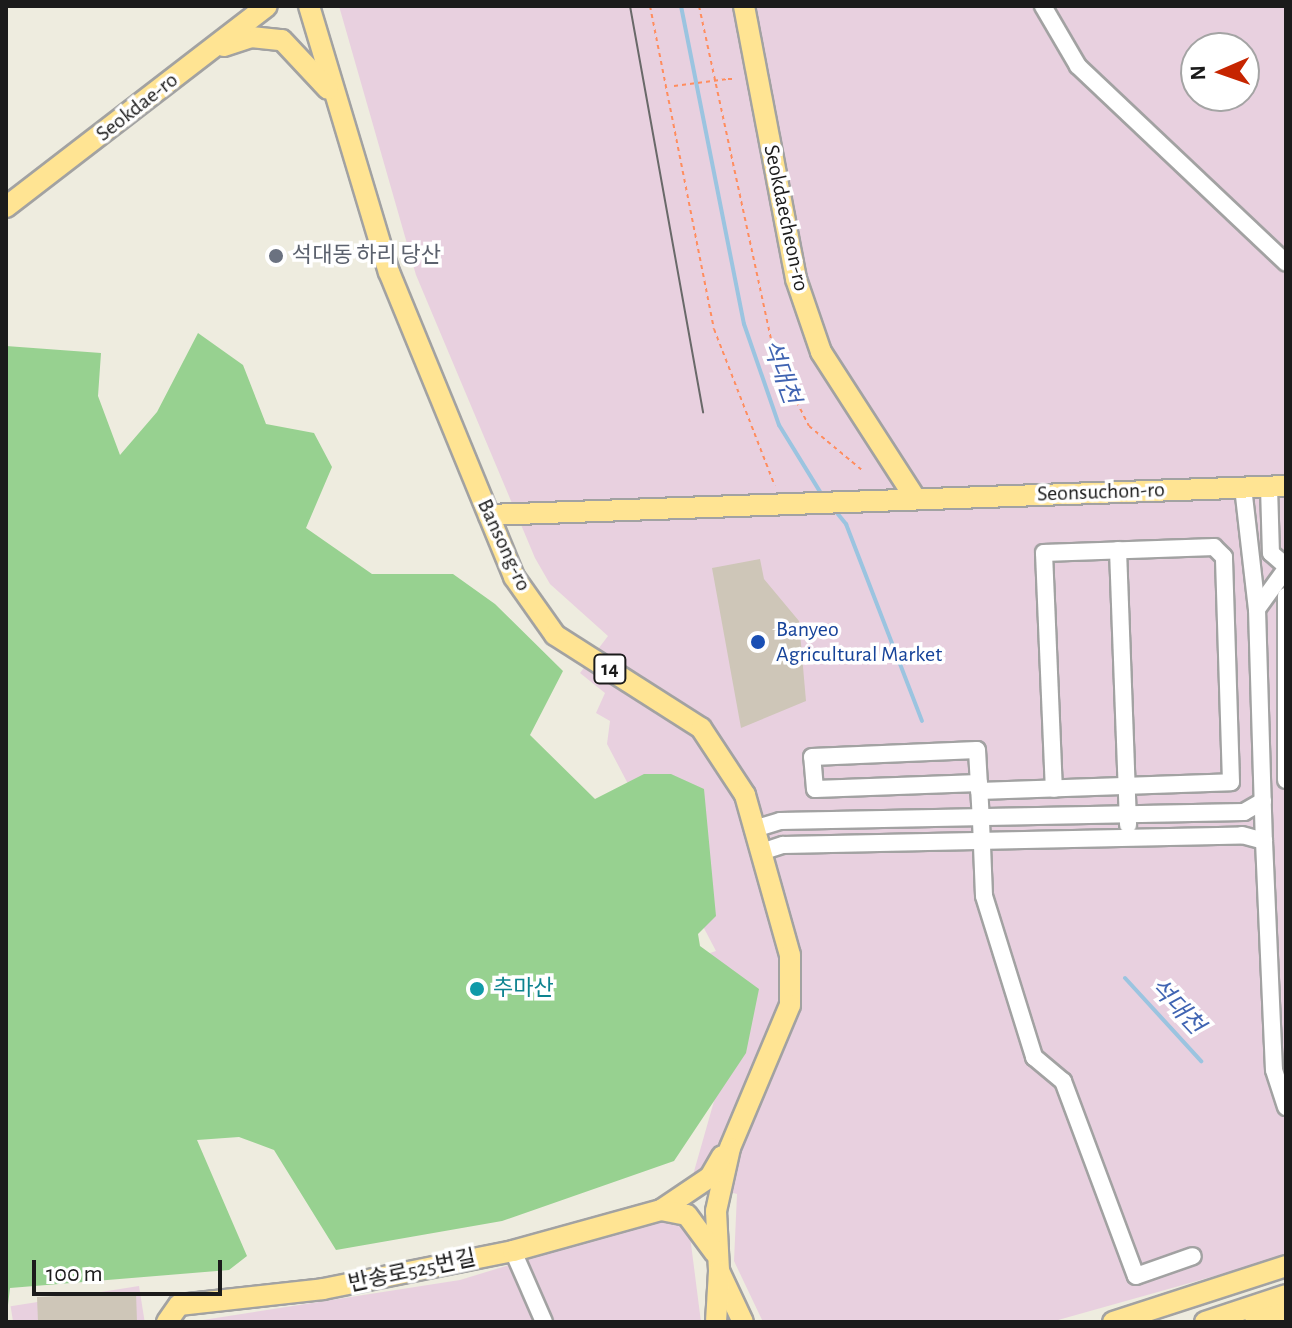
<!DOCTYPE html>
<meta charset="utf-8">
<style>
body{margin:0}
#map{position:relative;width:1292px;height:1328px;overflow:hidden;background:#eeecdf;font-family:"Alegreya Sans","Noto Sans KR",sans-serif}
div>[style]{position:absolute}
.industrial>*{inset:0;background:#e8d0df;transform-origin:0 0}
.forest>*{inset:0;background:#97d190}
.stream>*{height:4px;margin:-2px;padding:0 2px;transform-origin:2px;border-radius:2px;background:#9bc4e0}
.building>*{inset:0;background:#cec6b8}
.path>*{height:2px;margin-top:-1px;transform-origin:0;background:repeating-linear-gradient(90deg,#ff8d5f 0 4px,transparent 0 8px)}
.roads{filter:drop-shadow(2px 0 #a2a2a2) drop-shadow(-2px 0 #a2a2a2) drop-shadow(0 2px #a2a2a2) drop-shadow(0 -2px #a2a2a2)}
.minor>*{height:16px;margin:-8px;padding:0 8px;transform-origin:8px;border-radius:8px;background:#fff}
.major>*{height:20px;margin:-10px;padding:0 10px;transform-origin:10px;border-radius:10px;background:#ffe493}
.tram>*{height:2px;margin:-1px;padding:0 1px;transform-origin:1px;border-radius:1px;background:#696969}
.path-bridge>*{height:2px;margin-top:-1px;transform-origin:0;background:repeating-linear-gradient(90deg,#ff8d5f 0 4px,transparent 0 8px)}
.dots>*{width:22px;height:22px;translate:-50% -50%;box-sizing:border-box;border:4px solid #fff;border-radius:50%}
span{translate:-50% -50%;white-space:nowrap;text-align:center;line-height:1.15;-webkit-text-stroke:7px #fff;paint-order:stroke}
.shield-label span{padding:2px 6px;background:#fff;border:2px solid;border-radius:6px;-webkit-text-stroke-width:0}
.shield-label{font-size:20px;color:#1b1b1b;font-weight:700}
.street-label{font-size:22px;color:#1b1b1b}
.worship-label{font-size:22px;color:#5b616d}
.left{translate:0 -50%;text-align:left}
.transit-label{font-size:22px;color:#164399}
.culture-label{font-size:22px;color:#0d838f}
.water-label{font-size:24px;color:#4064b2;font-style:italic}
.frame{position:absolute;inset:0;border:8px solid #1b1b1b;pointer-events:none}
.north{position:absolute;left:1180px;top:32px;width:80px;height:80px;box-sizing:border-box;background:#fff;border:2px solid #a4a4a4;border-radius:50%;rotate:268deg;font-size:22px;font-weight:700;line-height:32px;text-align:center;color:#1b1b1b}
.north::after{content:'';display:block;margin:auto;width:28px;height:36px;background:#c62500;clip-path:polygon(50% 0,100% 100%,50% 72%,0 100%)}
.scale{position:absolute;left:32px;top:1260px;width:190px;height:36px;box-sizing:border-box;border:4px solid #1b1b1b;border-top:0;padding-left:10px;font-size:24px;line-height:28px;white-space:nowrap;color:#1b1b1b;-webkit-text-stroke:6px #fff;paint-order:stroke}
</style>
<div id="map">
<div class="industrial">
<i style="clip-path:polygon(evenodd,339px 6px,1286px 6px,1286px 1256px,1051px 1322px,763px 1322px,734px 1261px,737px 1194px,691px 1182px,722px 1073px,707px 954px,716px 951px,607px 744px,610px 721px,596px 713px,605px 693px,580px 673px,608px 636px,550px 584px,535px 558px,416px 275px,339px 6px,1196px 48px,1244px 48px,1244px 96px,1196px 96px,1196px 48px)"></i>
<i style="clip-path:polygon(663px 1218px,681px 1223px,690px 1236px,701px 1322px,190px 1322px,460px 1280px)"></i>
<i style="left:139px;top:1286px;width:36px;height:130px;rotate:81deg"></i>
</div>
<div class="forest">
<i style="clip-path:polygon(198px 333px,243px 365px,266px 424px,314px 433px,332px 467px,306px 528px,372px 574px,453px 574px,495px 604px,563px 671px,530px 735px,595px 799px,644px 774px,671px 774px,704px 789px,716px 916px,698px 934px,700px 946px,759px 989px,746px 1053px,674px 1161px,502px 1221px,336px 1250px,274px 1150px,239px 1137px,197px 1140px,247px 1256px,229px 1270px,10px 1288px,6px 1322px,6px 346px,101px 353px,98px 396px,120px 455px,157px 412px)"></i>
</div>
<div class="stream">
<i style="left:681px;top:6px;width:324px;rotate:78.8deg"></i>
<i style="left:744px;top:324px;width:107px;rotate:70.9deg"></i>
<i style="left:779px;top:425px;width:82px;rotate:58.4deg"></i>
<i style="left:833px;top:508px;width:21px;rotate:51deg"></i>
<i style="left:846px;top:524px;width:211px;rotate:68.9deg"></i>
<i style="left:1125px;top:978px;width:113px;rotate:47.5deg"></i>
</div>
<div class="building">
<i style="clip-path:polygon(760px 559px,764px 579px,799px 621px,806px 701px,741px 728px,712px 568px)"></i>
<i style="clip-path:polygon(136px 1292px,137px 1322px,38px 1322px,37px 1297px)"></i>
</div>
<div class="path">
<i style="left:650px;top:6px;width:329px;rotate:78.8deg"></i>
<i style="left:714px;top:329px;width:168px;rotate:68.8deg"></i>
<i style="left:699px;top:6px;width:361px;rotate:77.8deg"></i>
<i style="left:775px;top:359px;width:75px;rotate:63.1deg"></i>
<i style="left:809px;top:426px;width:70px;rotate:39.8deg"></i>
<i style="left:728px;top:79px;width:6px"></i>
</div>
<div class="roads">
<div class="minor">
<i style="left:1043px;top:6px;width:69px;rotate:59.7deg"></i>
<i style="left:1078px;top:66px;width:286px;rotate:43.4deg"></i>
<i style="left:1243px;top:487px;width:123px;rotate:83.5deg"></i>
<i style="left:1257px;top:609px;width:232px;rotate:88.3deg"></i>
<i style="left:1269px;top:487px;width:66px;rotate:88.3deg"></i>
<i style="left:1271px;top:553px;width:20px;rotate:41deg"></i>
<i style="left:1118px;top:550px;width:275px;rotate:87.9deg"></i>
<i style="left:1286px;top:596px;width:184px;rotate:90deg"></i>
<i style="left:1257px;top:609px;width:49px;rotate:-54.1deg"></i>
<i style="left:979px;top:783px;width:164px;rotate:177.9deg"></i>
<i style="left:815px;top:789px;width:32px;rotate:-95deg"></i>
<i style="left:812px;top:757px;width:165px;rotate:-2.4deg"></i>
<i style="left:977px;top:750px;width:71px;rotate:86.8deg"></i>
<i style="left:981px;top:821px;width:75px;rotate:87.7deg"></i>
<i style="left:984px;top:896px;width:169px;rotate:72.7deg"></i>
<i style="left:1034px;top:1057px;width:38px;rotate:40deg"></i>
<i style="left:1063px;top:1081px;width:208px;rotate:69.5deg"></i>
<i style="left:1136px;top:1276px;width:60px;rotate:-19.3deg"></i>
<i style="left:979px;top:791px;width:252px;rotate:-2deg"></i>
<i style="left:1231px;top:782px;width:225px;rotate:-91.8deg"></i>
<i style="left:1224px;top:557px;width:14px;rotate:-135deg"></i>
<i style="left:1214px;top:547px;width:170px;rotate:178deg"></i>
<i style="left:1044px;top:553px;width:236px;rotate:87.6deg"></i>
<i style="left:754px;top:829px;width:27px;rotate:-17deg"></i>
<i style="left:780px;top:821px;width:464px;rotate:-1.1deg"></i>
<i style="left:1244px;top:812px;width:22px;rotate:-30deg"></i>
<i style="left:761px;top:852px;width:23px;rotate:-18deg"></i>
<i style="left:783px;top:845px;width:459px;rotate:-1.2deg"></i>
<i style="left:1242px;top:835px;width:23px;rotate:15deg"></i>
<i style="left:1264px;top:841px;width:229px;rotate:87.5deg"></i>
<i style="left:1274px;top:1070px;width:39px;rotate:72deg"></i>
<i style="left:513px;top:1251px;width:77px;rotate:66.4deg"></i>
</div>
<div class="major">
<i style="left:309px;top:6px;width:278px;rotate:73.3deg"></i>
<i style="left:389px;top:272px;width:330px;rotate:67.7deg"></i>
<i style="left:514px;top:577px;width:71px;rotate:54.7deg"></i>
<i style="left:555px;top:635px;width:173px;rotate:32.5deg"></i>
<i style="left:701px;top:728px;width:80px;rotate:56.7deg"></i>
<i style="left:745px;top:795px;width:166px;rotate:74.3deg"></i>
<i style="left:790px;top:955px;width:50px;rotate:90deg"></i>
<i style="left:790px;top:1005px;width:155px;rotate:112.8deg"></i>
<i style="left:730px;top:1148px;width:65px;rotate:102.5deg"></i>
<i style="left:716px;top:1211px;width:60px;rotate:87.1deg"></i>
<i style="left:719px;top:1271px;width:56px;rotate:64.8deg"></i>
<i style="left:744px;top:6px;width:278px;rotate:79.2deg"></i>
<i style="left:796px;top:279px;width:77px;rotate:71.1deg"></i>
<i style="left:821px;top:352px;width:174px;rotate:57.2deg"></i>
<i style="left:224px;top:46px;width:28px;rotate:-18deg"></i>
<i style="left:251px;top:37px;width:31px;rotate:6deg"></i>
<i style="left:282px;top:40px;width:67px;rotate:46.8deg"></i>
<i style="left:6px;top:207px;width:329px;rotate:-37.6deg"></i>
<i style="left:489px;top:515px;width:798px;rotate:-2.08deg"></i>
<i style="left:661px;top:1210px;width:59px;rotate:-34deg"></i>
<i style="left:710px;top:1177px;width:24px;rotate:-60deg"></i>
<i style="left:167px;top:1322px;width:21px;rotate:-55deg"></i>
<i style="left:179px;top:1305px;width:145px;rotate:-6.3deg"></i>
<i style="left:323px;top:1289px;width:194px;rotate:-11.3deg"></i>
<i style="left:513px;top:1251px;width:154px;rotate:-15.5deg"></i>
<i style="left:661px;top:1210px;width:26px;rotate:11deg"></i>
<i style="left:687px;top:1215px;width:47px;rotate:53.6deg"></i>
<i style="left:716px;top:1322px;width:51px;rotate:-86.6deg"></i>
<i style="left:1113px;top:1322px;width:182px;rotate:-17.9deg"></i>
<i style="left:1205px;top:1322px;width:85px;rotate:-18.4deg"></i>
<i style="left:1255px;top:1322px;width:33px;rotate:-18deg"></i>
</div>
</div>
<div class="tram">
<i style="left:630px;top:6px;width:413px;rotate:79.8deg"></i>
</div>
<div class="path-bridge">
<i style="left:674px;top:86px;width:54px;rotate:-7.4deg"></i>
</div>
<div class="dots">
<i style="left:276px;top:256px;background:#6b7280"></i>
<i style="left:758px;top:642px;background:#1a4fb4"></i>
<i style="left:477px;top:989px;background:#0f9aa8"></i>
</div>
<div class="shield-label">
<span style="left:610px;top:669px">14</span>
</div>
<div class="street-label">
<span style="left:137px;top:107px;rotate:-38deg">Seokdae-ro</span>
<span style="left:786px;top:218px;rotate:78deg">Seokdaecheon-ro</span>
<span style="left:1101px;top:492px;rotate:-2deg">Seonsuchon-ro</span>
<span style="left:504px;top:545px;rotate:65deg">Bansong-ro</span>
<span style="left:412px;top:1271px;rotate:-12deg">반송로525번길</span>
</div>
<div class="worship-label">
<span class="left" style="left:292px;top:256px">석대동 하리 당산</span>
</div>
<div class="transit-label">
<span class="left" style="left:776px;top:642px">Banyeo<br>Agricultural Market</span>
</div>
<div class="culture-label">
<span class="left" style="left:493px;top:989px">추마산</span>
</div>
<div class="water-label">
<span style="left:780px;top:372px;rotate:70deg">석대천</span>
<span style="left:1176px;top:1007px;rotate:47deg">석대천</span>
</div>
<div class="frame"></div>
<div class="north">N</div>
<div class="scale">100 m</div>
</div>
